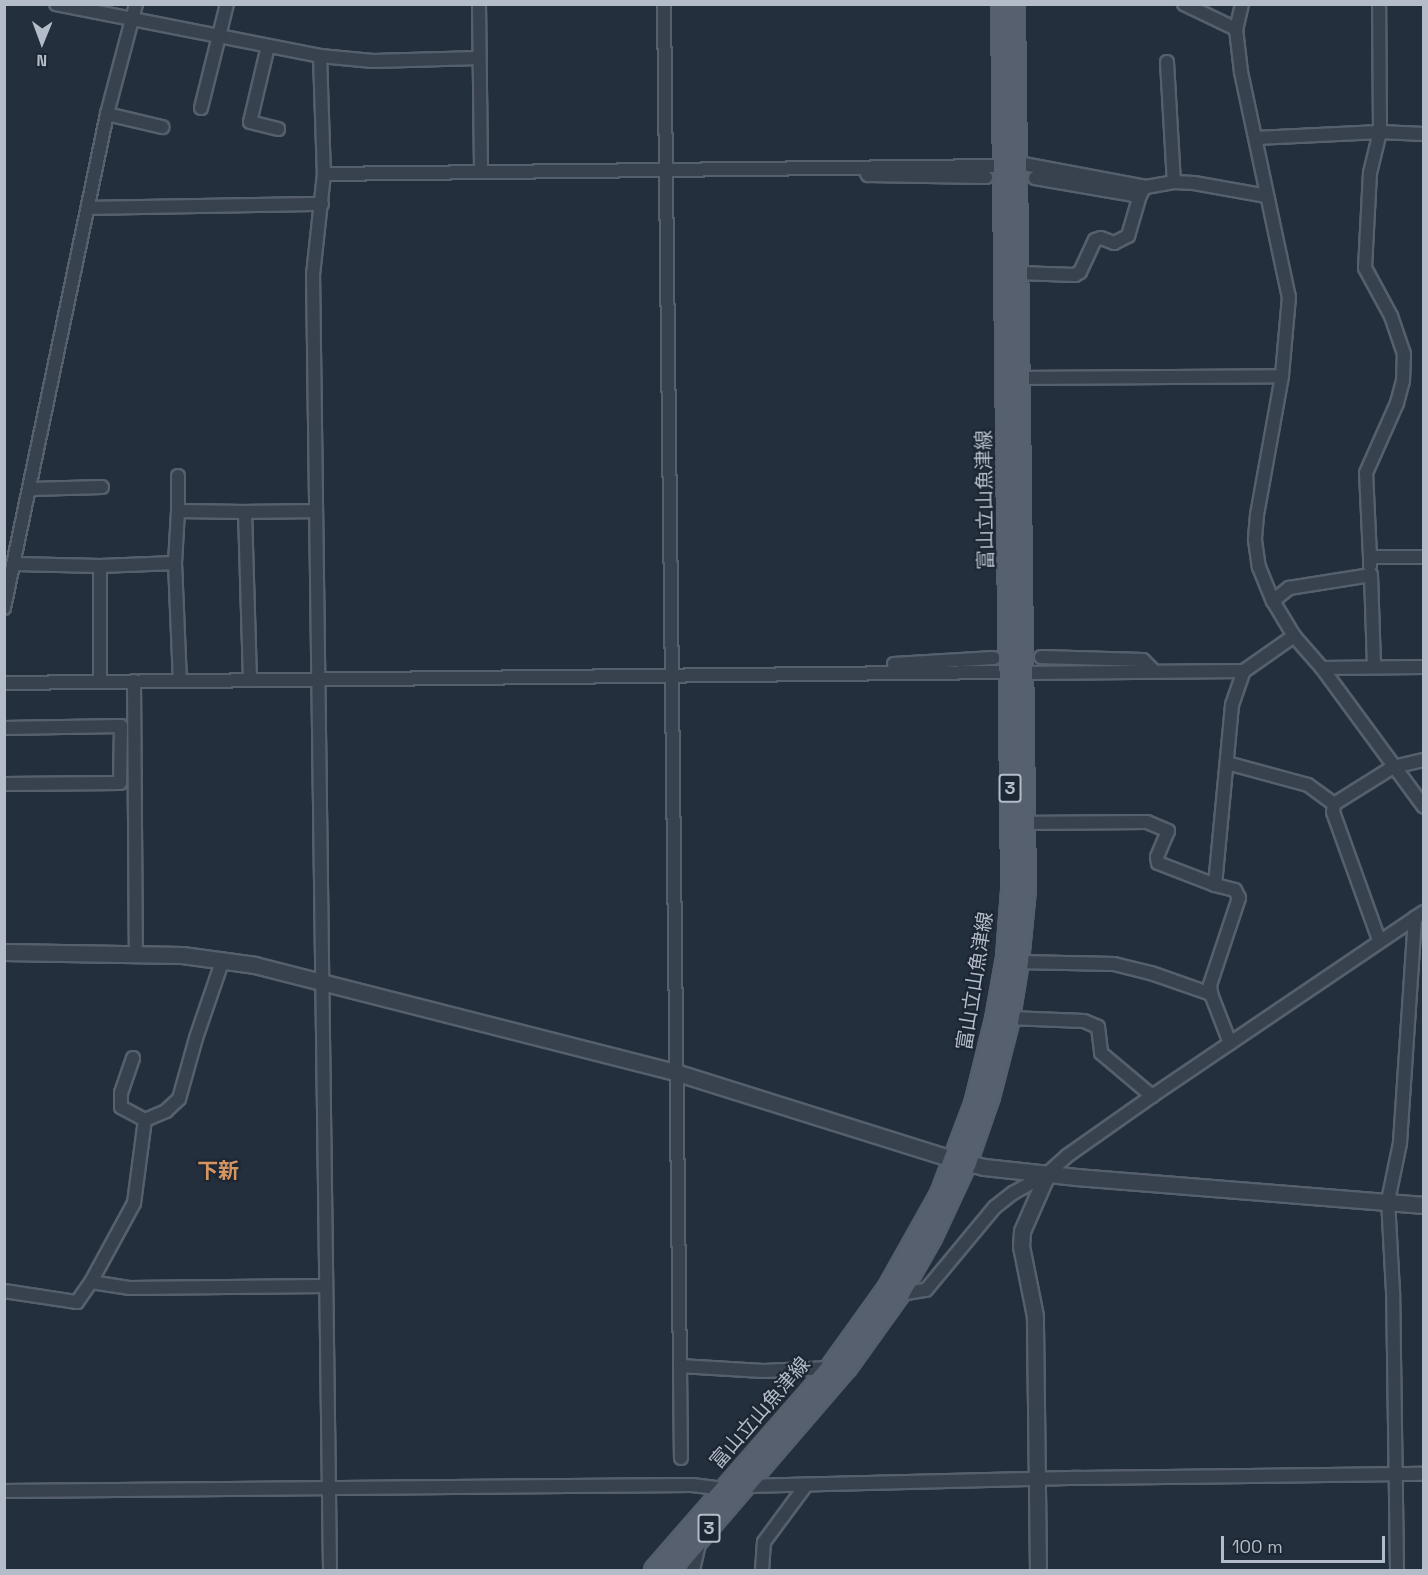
<!DOCTYPE html>
<meta charset="utf-8">
<style>
body{margin:0}
#map{position:relative;width:1428px;height:1575px;overflow:hidden;background:#242f3e;font-family:"Space Grotesk","Noto Sans JP",sans-serif}
div>[style]{position:absolute}
.roads{filter:drop-shadow(2px 0 #565f6c) drop-shadow(-2px 0 #565f6c) drop-shadow(0 2px #565f6c) drop-shadow(0 -2px #565f6c)}
.minor>*{height:12px;margin:-6px;padding:0 6px;transform-origin:6px;border-radius:6px;background:#38414e}
.tertiary>*{height:15px;margin:-7.5px;padding:0 7.5px;transform-origin:7.5px;border-radius:7.5px;background:#38414e}
.primary>*{height:18px;margin:-9px;padding:0 9px;transform-origin:9px;border-radius:9px;background:#56606e}
span{translate:-50% -50%;white-space:nowrap;text-align:center;line-height:1.15;-webkit-text-stroke:4.5px #1d2633;paint-order:stroke}
.shield-label span{padding:2px 4px;background:#1d2633;border:2px solid;border-radius:4px;-webkit-text-stroke-width:0}
.shield-label{font-size:18px;color:#b4bcc9;font-weight:700}
.street-label{font-size:20px;color:#b4bcc9}
.neighbourhood-label{font-size:21px;color:#d59563;font-weight:700}
.frame{position:absolute;inset:0;border:6px solid #b4bcc9;pointer-events:none}
.north{position:absolute;left:12px;top:12px;width:60px;height:60px;-webkit-text-stroke:4px #1d2633;paint-order:stroke;rotate:181deg;font-size:16px;font-weight:700;line-height:24px;text-align:center;color:#b4bcc9}
.north::after{content:'';display:block;margin:auto;width:21px;height:27px;background:#b4bcc9;clip-path:polygon(50% 0,100% 100%,50% 72%,0 100%)}
.scale{position:absolute;left:1221px;top:1536px;width:164px;height:27px;box-sizing:border-box;border:3px solid #b4bcc9;border-top:0;padding-left:8px;font-size:18px;line-height:21px;white-space:nowrap;color:#b4bcc9;-webkit-text-stroke:4px #1d2633;paint-order:stroke}
</style>
<div id="map">
<div class="roads">
<div class="minor">
<i style="left:56px;top:4px;width:269px;rotate:11.1deg"></i>
<i style="left:320px;top:56px;width:53px;rotate:5.4deg"></i>
<i style="left:373px;top:61px;width:106px;rotate:-1.6deg"></i>
<i style="left:479px;top:4px;width:167px;rotate:89.3deg"></i>
<i style="left:664px;top:4px;width:1362px;rotate:89.33deg"></i>
<i style="left:680px;top:1366px;width:83px;rotate:3.4deg"></i>
<i style="left:763px;top:1371px;width:69px;rotate:-2.5deg"></i>
<i style="left:1184px;top:4px;width:58px;rotate:25.7deg"></i>
<i style="left:1242px;top:4px;width:26px;rotate:103deg"></i>
<i style="left:1236px;top:29px;width:43px;rotate:83.4deg"></i>
<i style="left:1241px;top:72px;width:230px;rotate:78deg"></i>
<i style="left:1289px;top:297px;width:79px;rotate:95.1deg"></i>
<i style="left:1282px;top:376px;width:141px;rotate:100.2deg"></i>
<i style="left:1257px;top:515px;width:25px;rotate:95deg"></i>
<i style="left:1255px;top:540px;width:27px;rotate:82deg"></i>
<i style="left:1259px;top:567px;width:37px;rotate:68deg"></i>
<i style="left:1273px;top:601px;width:41px;rotate:59deg"></i>
<i style="left:1294px;top:636px;width:43px;rotate:48.8deg"></i>
<i style="left:1322px;top:668px;width:172px;rotate:53.7deg"></i>
<i style="left:268px;top:46px;width:78px;rotate:103.3deg"></i>
<i style="left:250px;top:122px;width:29px;rotate:14deg"></i>
<i style="left:320px;top:56px;width:118px;rotate:88.1deg"></i>
<i style="left:1167px;top:62px;width:120px;rotate:86.7deg"></i>
<i style="left:201px;top:108px;width:107px;rotate:-76deg"></i>
<i style="left:107px;top:114px;width:57px;rotate:13.3deg"></i>
<i style="left:1256px;top:138px;width:124px;rotate:-2.8deg"></i>
<i style="left:1380px;top:132px;width:44px;rotate:2.6deg"></i>
<i style="left:1018px;top:163px;width:130px;rotate:10.6deg"></i>
<i style="left:1146px;top:187px;width:28px;rotate:-10deg"></i>
<i style="left:1174px;top:182px;width:20px;rotate:3deg"></i>
<i style="left:1194px;top:183px;width:74px;rotate:10.1deg"></i>
<i style="left:865px;top:170px;width:6px;rotate:59deg"></i>
<i style="left:868px;top:175px;width:118px;rotate:1deg"></i>
<i style="left:1035px;top:178px;width:99px;rotate:9.8deg"></i>
<i style="left:1133px;top:195px;width:7px"></i>
<i style="left:1140px;top:195px;width:6px;rotate:-59deg"></i>
<i style="left:90px;top:208px;width:232px;rotate:-1deg"></i>
<i style="left:1019px;top:273px;width:56px;rotate:2deg"></i>
<i style="left:1075px;top:275px;width:6px;rotate:-31deg"></i>
<i style="left:1080px;top:272px;width:35px;rotate:-65deg"></i>
<i style="left:1095px;top:240px;width:6px;rotate:-18deg"></i>
<i style="left:1101px;top:238px;width:14px;rotate:21deg"></i>
<i style="left:1114px;top:243px;width:16px;rotate:-27deg"></i>
<i style="left:1128px;top:236px;width:43px;rotate:-73.7deg"></i>
<i style="left:1021px;top:378px;width:261px;rotate:-0.4deg"></i>
<i style="left:31px;top:489px;width:71px;rotate:-1.6deg"></i>
<i style="left:178px;top:511px;width:35px;rotate:-90deg"></i>
<i style="left:1370px;top:557px;width:84px;rotate:-92.7deg"></i>
<i style="left:1366px;top:473px;width:77px;rotate:-66.1deg"></i>
<i style="left:1397px;top:403px;width:23px;rotate:-75deg"></i>
<i style="left:1403px;top:381px;width:27px;rotate:-88deg"></i>
<i style="left:1404px;top:354px;width:40px;rotate:-108.9deg"></i>
<i style="left:1391px;top:316px;width:55px;rotate:-118.4deg"></i>
<i style="left:1365px;top:268px;width:95px;rotate:-87deg"></i>
<i style="left:1370px;top:173px;width:42px;rotate:-76.3deg"></i>
<i style="left:1380px;top:132px;width:128px;rotate:-90.4deg"></i>
<i style="left:175px;top:563px;width:52px;rotate:-86.7deg"></i>
<i style="left:178px;top:511px;width:67px;rotate:0.9deg"></i>
<i style="left:15px;top:564px;width:85px;rotate:1.3deg"></i>
<i style="left:100px;top:566px;width:115px;rotate:90deg"></i>
<i style="left:100px;top:566px;width:75px;rotate:-2.3deg"></i>
<i style="left:175px;top:563px;width:118px;rotate:87.6deg"></i>
<i style="left:1370px;top:566px;width:9px;rotate:-90deg"></i>
<i style="left:1370px;top:557px;width:54px"></i>
<i style="left:1273px;top:601px;width:21px;rotate:-39deg"></i>
<i style="left:1289px;top:588px;width:83px;rotate:-9deg"></i>
<i style="left:1371px;top:575px;width:92px;rotate:88.1deg"></i>
<i style="left:4px;top:608px;width:505px;rotate:-78.22deg"></i>
<i style="left:107px;top:114px;width:114px;rotate:-75.2deg"></i>
<i style="left:1041px;top:657px;width:102px;rotate:1.7deg"></i>
<i style="left:1143px;top:660px;width:14px;rotate:45deg"></i>
<i style="left:894px;top:664px;width:100px;rotate:-3.4deg"></i>
<i style="left:1322px;top:668px;width:102px;rotate:-0.6deg"></i>
<i style="left:1024px;top:673px;width:220px;rotate:-0.5deg"></i>
<i style="left:1244px;top:671px;width:61px;rotate:-35deg"></i>
<i style="left:250px;top:680px;width:168px;rotate:-91.7deg"></i>
<i style="left:245px;top:512px;width:71px;rotate:-0.8deg"></i>
<i style="left:134px;top:681px;width:273px;rotate:89.6deg"></i>
<i style="left:4px;top:683px;width:1005px;rotate:-0.63deg"></i>
<i style="left:4px;top:728px;width:117px;rotate:-1deg"></i>
<i style="left:121px;top:726px;width:57px;rotate:91deg"></i>
<i style="left:120px;top:783px;width:116px;rotate:179.5deg"></i>
<i style="left:1227px;top:763px;width:84px;rotate:15.2deg"></i>
<i style="left:1308px;top:785px;width:32px;rotate:36deg"></i>
<i style="left:1334px;top:804px;width:8px;rotate:97deg"></i>
<i style="left:1333px;top:812px;width:136px;rotate:70.2deg"></i>
<i style="left:1334px;top:804px;width:70px;rotate:-32.1deg"></i>
<i style="left:1393px;top:767px;width:32px;rotate:-13deg"></i>
<i style="left:1017px;top:823px;width:130px;rotate:-0.4deg"></i>
<i style="left:1147px;top:822px;width:23px;rotate:23deg"></i>
<i style="left:1168px;top:831px;width:28px;rotate:113deg"></i>
<i style="left:1157px;top:857px;width:6px;rotate:81deg"></i>
<i style="left:1158px;top:863px;width:61px;rotate:21.1deg"></i>
<i style="left:1019px;top:962px;width:95px;rotate:1.2deg"></i>
<i style="left:1114px;top:964px;width:38px;rotate:14deg"></i>
<i style="left:1151px;top:973px;width:64px;rotate:19.3deg"></i>
<i style="left:1009px;top:1018px;width:75px;rotate:2.3deg"></i>
<i style="left:1084px;top:1021px;width:15px;rotate:23deg"></i>
<i style="left:1098px;top:1027px;width:26px;rotate:83deg"></i>
<i style="left:1101px;top:1053px;width:67px;rotate:40.1deg"></i>
<i style="left:1230px;top:1043px;width:53px;rotate:-111.2deg"></i>
<i style="left:1211px;top:994px;width:9px;rotate:-96deg"></i>
<i style="left:1210px;top:985px;width:92px;rotate:-71.6deg"></i>
<i style="left:1239px;top:898px;width:9px;rotate:-117deg"></i>
<i style="left:1235px;top:890px;width:21px;rotate:-166deg"></i>
<i style="left:1215px;top:885px;width:181px;rotate:-84.6deg"></i>
<i style="left:1232px;top:705px;width:36px;rotate:-71deg"></i>
<i style="left:145px;top:1120px;width:23px;rotate:-23deg"></i>
<i style="left:166px;top:1111px;width:18px;rotate:-43deg"></i>
<i style="left:179px;top:1099px;width:63px;rotate:-74.4deg"></i>
<i style="left:196px;top:1038px;width:83px;rotate:-71.1deg"></i>
<i style="left:91px;top:1282px;width:90px;rotate:-61.4deg"></i>
<i style="left:134px;top:1203px;width:84px;rotate:-82.5deg"></i>
<i style="left:145px;top:1120px;width:27px;rotate:-152deg"></i>
<i style="left:121px;top:1107px;width:14px;rotate:-90deg"></i>
<i style="left:121px;top:1093px;width:37px;rotate:-71deg"></i>
<i style="left:4px;top:1291px;width:74px;rotate:8.6deg"></i>
<i style="left:77px;top:1302px;width:24px;rotate:-55deg"></i>
<i style="left:91px;top:1282px;width:38px;rotate:9deg"></i>
<i style="left:129px;top:1288px;width:196px;rotate:-0.6deg"></i>
<i style="left:900px;top:1294px;width:26px;rotate:-9deg"></i>
<i style="left:926px;top:1290px;width:108px;rotate:-50.3deg"></i>
<i style="left:995px;top:1207px;width:23px;rotate:-38deg"></i>
<i style="left:1013px;top:1193px;width:39px;rotate:-29deg"></i>
<i style="left:1047px;top:1174px;width:27px;rotate:-42deg"></i>
<i style="left:1067px;top:1156px;width:104px;rotate:-35.2deg"></i>
<i style="left:1152px;top:1096px;width:328px;rotate:-34.1deg"></i>
<i style="left:680px;top:1366px;width:92px;rotate:89.4deg"></i>
<i style="left:746px;top:1486px;width:333px;rotate:-1.4deg"></i>
<i style="left:1079px;top:1478px;width:345px;rotate:-0.7deg"></i>
<i style="left:4px;top:1491px;width:688px;rotate:-0.5deg"></i>
<i style="left:692px;top:1485px;width:32px;rotate:7deg"></i>
<i style="left:330px;top:1570px;width:1295px;rotate:-90.75deg"></i>
<i style="left:313px;top:275px;width:102px;rotate:-83.8deg"></i>
<i style="left:324px;top:174px;width:678px;rotate:-0.68deg"></i>
<i style="left:693px;top:1570px;width:28px;rotate:-77deg"></i>
<i style="left:762px;top:1570px;width:28px;rotate:-86deg"></i>
<i style="left:764px;top:1542px;width:71px;rotate:-53.6deg"></i>
<i style="left:1397px;top:1570px;width:278px;rotate:-90.8deg"></i>
<i style="left:1393px;top:1292px;width:91px;rotate:-93.1deg"></i>
<i style="left:1388px;top:1201px;width:59px;rotate:-78.3deg"></i>
<i style="left:1400px;top:1143px;width:226px;rotate:-86.2deg"></i>
</div>
<div class="tertiary">
<i style="left:4px;top:952px;width:178px;rotate:1deg"></i>
<i style="left:182px;top:955px;width:74px;rotate:7.8deg"></i>
<i style="left:255px;top:965px;width:437px;rotate:14.3deg"></i>
<i style="left:678px;top:1073px;width:287px;rotate:17.4deg"></i>
<i style="left:952px;top:1159px;width:33px;rotate:14deg"></i>
<i style="left:984px;top:1167px;width:93px;rotate:6.2deg"></i>
<i style="left:1076px;top:1177px;width:349px;rotate:4.6deg"></i>
<i style="left:1038px;top:1570px;width:254px;rotate:-90.7deg"></i>
<i style="left:1035px;top:1316px;width:71px;rotate:-101.3deg"></i>
<i style="left:1021px;top:1246px;width:15px;rotate:-86deg"></i>
<i style="left:1022px;top:1231px;width:62px;rotate:-66.3deg"></i>
</div>
<div class="primary">
<i style="left:654px;top:1570px;width:268px;rotate:-48.9deg"></i>
<i style="left:830px;top:1368px;width:100px;rotate:-54.4deg"></i>
<i style="left:888px;top:1287px;width:107px;rotate:-60.8deg"></i>
<i style="left:940px;top:1194px;width:96px;rotate:-69.3deg"></i>
<i style="left:974px;top:1104px;width:88px;rotate:-76.1deg"></i>
<i style="left:995px;top:1019px;width:63px;rotate:-79.9deg"></i>
<i style="left:1006px;top:957px;width:67px;rotate:-85.7deg"></i>
<i style="left:1011px;top:890px;width:886px;rotate:-90.65deg"></i>
<i style="left:673px;top:1570px;width:267px;rotate:-49.3deg"></i>
<i style="left:847px;top:1368px;width:91px;rotate:-54.4deg"></i>
<i style="left:900px;top:1294px;width:64px;rotate:-60.3deg"></i>
<i style="left:932px;top:1238px;width:83px;rotate:-65deg"></i>
<i style="left:967px;top:1163px;width:70px;rotate:-70.8deg"></i>
<i style="left:990px;top:1097px;width:76px;rotate:-75.6deg"></i>
<i style="left:1009px;top:1023px;width:62px;rotate:-80.7deg"></i>
<i style="left:1019px;top:962px;width:73px;rotate:-84.5deg"></i>
<i style="left:1026px;top:889px;width:885px;rotate:-90.71deg"></i>
</div>
</div>
<div class="shield-label">
<span style="left:1010px;top:788px">3</span>
<span style="left:709px;top:1528px">3</span>
</div>
<div class="street-label">
<span style="left:985px;top:500px;rotate:-91deg">富山立山魚津線</span>
<span style="left:975px;top:981px;rotate:-81deg">富山立山魚津線</span>
<span style="left:760px;top:1413px;rotate:-49deg">富山立山魚津線</span>
</div>
<div class="neighbourhood-label">
<span style="left:218px;top:1171px">下新</span>
</div>
<div class="frame"></div>
<div class="north">N</div>
<div class="scale">100 m</div>
</div>
